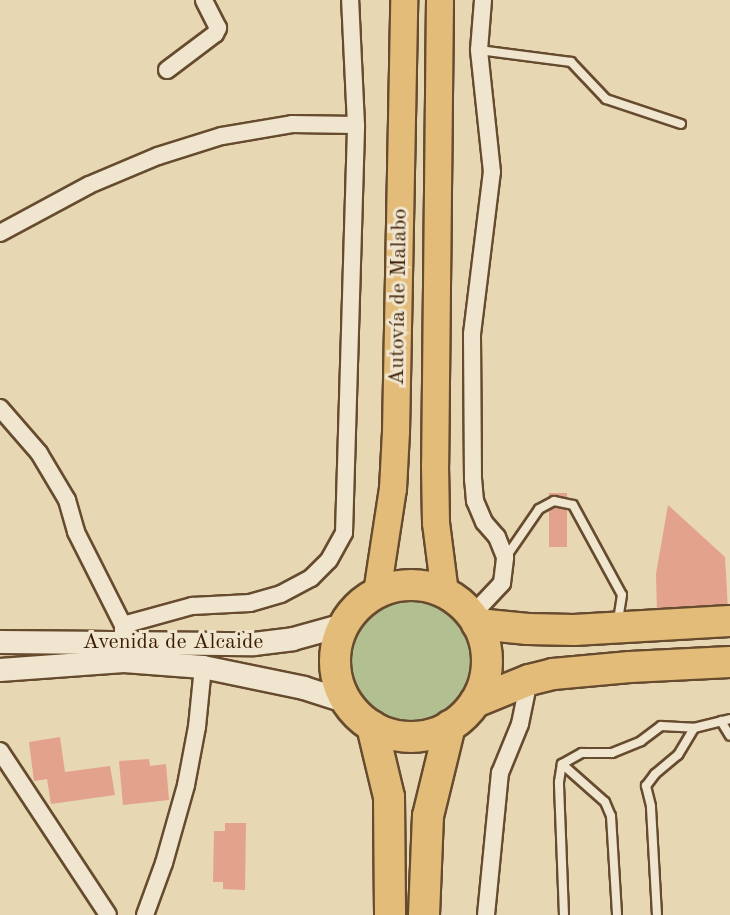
<!DOCTYPE html>
<meta charset="utf-8">
<style>
body{margin:0}
#map{position:relative;width:730px;height:915px;overflow:hidden;background:#e8d7b3;font-family:"Old Standard TT",serif}
div>[style]{position:absolute}
.green>*{inset:0;background:#b2bf90}
.round{border-radius:50%}
.building>*{inset:0;background:#e3a28c;transform-origin:0 0}
.roads{filter:drop-shadow(2px 0 #664b2f) drop-shadow(-2px 0 #664b2f) drop-shadow(0 2px #664b2f) drop-shadow(0 -2px #664b2f)}
.lane>*{height:8px;margin:-4px;padding:0 4px;transform-origin:4px;border-radius:4px;background:#f0e5ce}
.street>*{height:16px;margin:-8px;padding:0 8px;transform-origin:8px;border-radius:8px;background:#f0e5ce}
.secondary>*{height:22px;margin:-11px;padding:0 11px;transform-origin:11px;border-radius:11px;background:#f0e5ce}
.primary>*{height:26px;margin:-13px;padding:0 13px;transform-origin:13px;border-radius:13px;background:#e4bc7a}
.highway>*{height:30px;margin:-15px;padding:0 15px;transform-origin:15px;border-radius:15px;background:#e4bc7a}
.highway>.ring{margin:-15px;padding:0;box-sizing:content-box;background:none;border:30px solid #e4bc7a;border-radius:50%}
span{translate:-50% -50%;white-space:nowrap;text-align:center;line-height:1.15;-webkit-text-stroke:6px #f0e5ce;paint-order:stroke}
.street-label{font-size:22px;color:#3b1c03}
</style>
<div id="map">
<div class="green">
<i class="round" style="left:343px;top:593px;width:134px;height:134px"></i>
</div>
<div class="building">
<i style="left:549px;top:493px;width:18px;height:54px"></i>
<i style="clip-path:polygon(668px 505px,725px 557px,728px 610px,657px 614px,656px 574px)"></i>
<i style="clip-path:polygon(60px 737px,65px 772px,110px 766px,115px 795px,51px 804px,47px 779px,34px 781px,29px 742px)"></i>
<i style="clip-path:polygon(149px 759px,150px 766px,166px 764px,169px 800px,123px 805px,119px 761px)"></i>
<i style="clip-path:polygon(225px 823px,246px 823px,245px 890px,223px 889px,223px 882px,213px 882px,214px 831px,225px 831px)"></i>
</div>
<div class="roads">
<div class="lane">
<i style="left:479px;top:50px;width:93px;rotate:7.4deg"></i>
<i style="left:571px;top:62px;width:51px;rotate:46.6deg"></i>
<i style="left:606px;top:99px;width:79px;rotate:18.4deg"></i>
<i style="left:506px;top:557px;width:58px;rotate:-55.5deg"></i>
<i style="left:539px;top:509px;width:17px;rotate:-28deg"></i>
<i style="left:554px;top:501px;width:19px;rotate:12deg"></i>
<i style="left:573px;top:505px;width:102px;rotate:61.4deg"></i>
<i style="left:622px;top:595px;width:26px;rotate:99deg"></i>
<i style="left:721px;top:721px;width:17px;rotate:59deg"></i>
<i style="left:562px;top:764px;width:57px;rotate:41.5deg"></i>
<i style="left:605px;top:802px;width:15px;rotate:67deg"></i>
<i style="left:611px;top:816px;width:99px;rotate:86.5deg"></i>
<i style="left:564px;top:915px;width:133px;rotate:-92.2deg"></i>
<i style="left:559px;top:782px;width:18px;rotate:-81deg"></i>
<i style="left:562px;top:764px;width:23px;rotate:-29deg"></i>
<i style="left:582px;top:753px;width:30px"></i>
<i style="left:612px;top:753px;width:31px;rotate:-22deg"></i>
<i style="left:641px;top:741px;width:25px;rotate:-37deg"></i>
<i style="left:661px;top:726px;width:33px;rotate:3deg"></i>
<i style="left:694px;top:728px;width:37px;rotate:-14deg"></i>
<i style="left:657px;top:915px;width:109px;rotate:-93.2deg"></i>
<i style="left:651px;top:806px;width:21px;rotate:-104deg"></i>
<i style="left:646px;top:786px;width:15px;rotate:-53deg"></i>
<i style="left:655px;top:774px;width:30px;rotate:-40deg"></i>
<i style="left:678px;top:755px;width:31px;rotate:-59deg"></i>
</div>
<div class="street">
<i style="left:167px;top:70px;width:60px;rotate:-36.9deg"></i>
<i style="left:215px;top:34px;width:7px;rotate:-63deg"></i>
<i style="left:218px;top:28px;width:31px;rotate:-117deg"></i>
<i style="left:0;top:233px;width:101px;rotate:-28.3deg"></i>
<i style="left:89px;top:185px;width:75px;rotate:-22.8deg"></i>
<i style="left:158px;top:156px;width:67px;rotate:-17.4deg"></i>
<i style="left:222px;top:136px;width:71px;rotate:-9.7deg"></i>
<i style="left:292px;top:124px;width:64px;rotate:0.9deg"></i>
<i style="left:0;top:408px;width:60px;rotate:49.1deg"></i>
<i style="left:39px;top:453px;width:55px;rotate:59.2deg"></i>
<i style="left:67px;top:500px;width:33px;rotate:74deg"></i>
<i style="left:76px;top:532px;width:104px;rotate:63.2deg"></i>
<i style="left:472px;top:615px;width:44px;rotate:-46.8deg"></i>
<i style="left:502px;top:583px;width:26px;rotate:-83deg"></i>
<i style="left:505px;top:557px;width:22px;rotate:-112deg"></i>
<i style="left:497px;top:537px;width:20px;rotate:-131deg"></i>
<i style="left:484px;top:522px;width:23px;rotate:-113deg"></i>
<i style="left:475px;top:501px;width:21px;rotate:-95deg"></i>
<i style="left:473px;top:480px;width:146px;rotate:-90.4deg"></i>
<i style="left:472px;top:334px;width:163px;rotate:-83deg"></i>
<i style="left:492px;top:172px;width:123px;rotate:-96.1deg"></i>
<i style="left:479px;top:50px;width:50px;rotate:-85.4deg"></i>
<i style="left:123px;top:655px;width:30px;rotate:-90deg"></i>
<i style="left:123px;top:625px;width:72px;rotate:-15.4deg"></i>
<i style="left:192px;top:606px;width:58px;rotate:-3deg"></i>
<i style="left:250px;top:603px;width:32px;rotate:-16deg"></i>
<i style="left:281px;top:594px;width:34px;rotate:-28deg"></i>
<i style="left:311px;top:578px;width:25px;rotate:-45deg"></i>
<i style="left:329px;top:560px;width:31px;rotate:-61deg"></i>
<i style="left:344px;top:533px;width:408px;rotate:-88.3deg"></i>
<i style="left:356px;top:125px;width:125px;rotate:-92.7deg"></i>
<i style="left:0;top:751px;width:196px;rotate:56.6deg"></i>
<i style="left:145px;top:915px;width:55px;rotate:-69.9deg"></i>
<i style="left:164px;top:863px;width:81px;rotate:-74.2deg"></i>
<i style="left:186px;top:785px;width:59px;rotate:-79.3deg"></i>
<i style="left:197px;top:727px;width:60px;rotate:-84.3deg"></i>
<i style="left:486px;top:915px;width:143px;rotate:-84.4deg"></i>
<i style="left:500px;top:773px;width:53px;rotate:-67.8deg"></i>
<i style="left:520px;top:724px;width:45px;rotate:-78.4deg"></i>
</div>
<div class="secondary">
<i style="left:0;top:642px;width:254px;rotate:0.5deg"></i>
<i style="left:254px;top:644px;width:39px;rotate:-7deg"></i>
<i style="left:293px;top:639px;width:53px;rotate:-15.4deg"></i>
<i style="left:0;top:670px;width:124px;rotate:-4.2deg"></i>
<i style="left:124px;top:661px;width:79px;rotate:4.3deg"></i>
<i style="left:203px;top:667px;width:103px;rotate:11.7deg"></i>
<i style="left:304px;top:688px;width:45px;rotate:18deg"></i>
</div>
<div class="primary">
<i style="left:440px;top:0;width:465px;rotate:90.6deg"></i>
<i style="left:435px;top:465px;width:58px;rotate:89deg"></i>
<i style="left:436px;top:523px;width:71px;rotate:82.7deg"></i>
<i style="left:377px;top:593px;width:105px;rotate:-81.3deg"></i>
<i style="left:393px;top:489px;width:57px;rotate:-87deg"></i>
<i style="left:396px;top:432px;width:432px;rotate:-88.9deg"></i>
</div>
<div class="highway">
<i class="ring" style="left:335px;top:585px;width:122px;height:122px"></i>
<i style="left:477px;top:624px;width:51px;rotate:5.6deg"></i>
<i style="left:528px;top:629px;width:46px;rotate:1.2deg"></i>
<i style="left:574px;top:630px;width:156px;rotate:-3.3deg"></i>
<i style="left:475px;top:702px;width:58px;rotate:-22.2deg"></i>
<i style="left:529px;top:680px;width:25px;rotate:-14deg"></i>
<i style="left:553px;top:674px;width:77px;rotate:-5.2deg"></i>
<i style="left:630px;top:667px;width:100px;rotate:-2.9deg"></i>
<i style="left:372px;top:726px;width:73px;rotate:76.5deg"></i>
<i style="left:389px;top:797px;width:118px;rotate:89.5deg"></i>
<i style="left:424px;top:915px;width:99px;rotate:-87.7deg"></i>
<i style="left:428px;top:816px;width:93px;rotate:-76.3deg"></i>
</div>
</div>
<div class="street-label">
<span style="left:399px;top:297px;rotate:-89deg">Autovía de Malabo</span>
<span style="left:173px;top:643px">Avenida de Alcaide</span>
</div>
</div>
